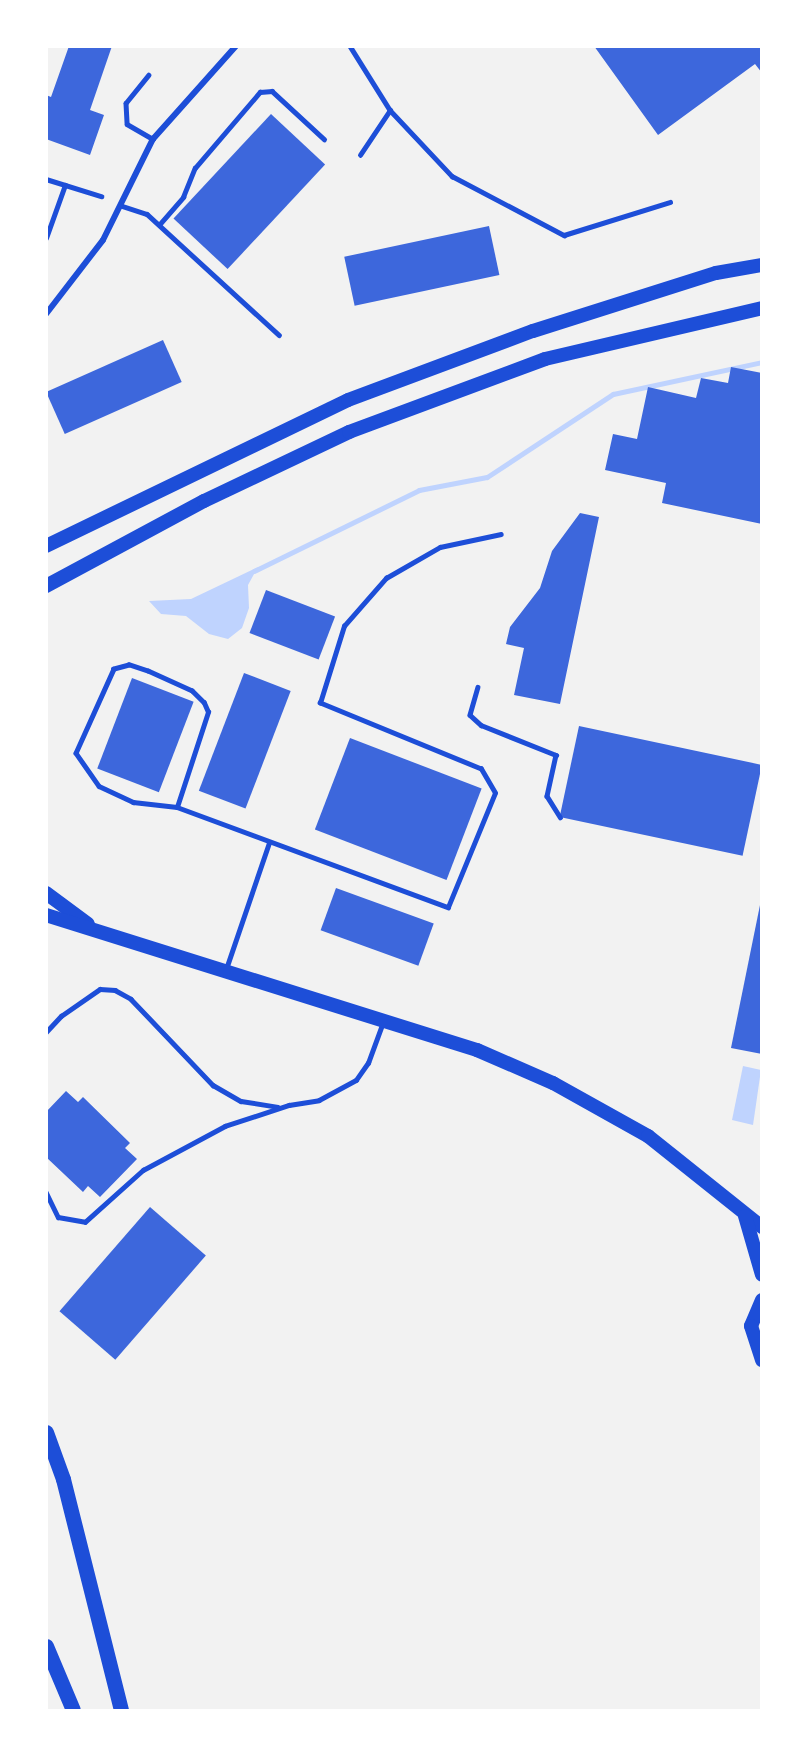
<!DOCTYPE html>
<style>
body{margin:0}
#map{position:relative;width:808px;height:1757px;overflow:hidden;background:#f2f2f2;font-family:Quicksand,sans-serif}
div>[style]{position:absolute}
.water>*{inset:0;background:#bfd3fe}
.stream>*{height:5px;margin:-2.5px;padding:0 2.5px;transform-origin:2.5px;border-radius:2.5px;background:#bfd3fe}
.building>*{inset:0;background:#3d67dc;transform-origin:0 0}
.service>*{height:4.5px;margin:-2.25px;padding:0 2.25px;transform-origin:2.25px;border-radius:2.25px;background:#1d4ed8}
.minor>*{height:6px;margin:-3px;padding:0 3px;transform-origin:3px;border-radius:3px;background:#1d4ed8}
.primary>*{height:14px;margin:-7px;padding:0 7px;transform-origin:7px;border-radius:7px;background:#1d4ed8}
.trunk>*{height:14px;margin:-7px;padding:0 7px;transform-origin:7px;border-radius:7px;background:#1d4ed8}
.motorway>*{height:15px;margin:-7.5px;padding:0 7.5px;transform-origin:7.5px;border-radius:7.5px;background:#1d4ed8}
span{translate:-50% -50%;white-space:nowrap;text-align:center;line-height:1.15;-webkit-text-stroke:6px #fff;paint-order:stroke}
.frame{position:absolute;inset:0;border:48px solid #fff;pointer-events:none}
</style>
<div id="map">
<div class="water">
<i style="clip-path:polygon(258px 567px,248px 585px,249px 608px,242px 628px,228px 639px,209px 634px,186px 616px,161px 614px,149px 601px,191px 599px)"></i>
<i style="clip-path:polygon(743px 1066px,761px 1070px,753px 1125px,732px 1120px)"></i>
</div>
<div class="stream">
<i style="left:254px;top:571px;width:184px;rotate:-26.1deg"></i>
<i style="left:419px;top:490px;width:69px;rotate:-10.8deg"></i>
<i style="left:487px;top:477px;width:151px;rotate:-33.4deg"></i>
<i style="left:613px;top:394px;width:152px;rotate:-12.1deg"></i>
</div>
<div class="building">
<i style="clip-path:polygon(69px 46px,112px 46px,90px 110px,104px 115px,90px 155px,46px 139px,46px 95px,51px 97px)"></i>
<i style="clip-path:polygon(594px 46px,762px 46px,762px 73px,755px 64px,658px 135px)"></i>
<i style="left:271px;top:114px;width:74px;height:143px;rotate:43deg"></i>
<i style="left:489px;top:226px;width:50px;height:148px;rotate:78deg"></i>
<i style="left:163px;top:340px;width:46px;height:128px;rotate:66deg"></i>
<i style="clip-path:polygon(731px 367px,762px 373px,762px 524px,662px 503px,666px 483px,605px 470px,613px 434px,637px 439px,648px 387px,696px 398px,701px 378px,728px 383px)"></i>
<i style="clip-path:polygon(580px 513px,599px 517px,560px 704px,514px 695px,524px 648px,506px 644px,510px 627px,540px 588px,552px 551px)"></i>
<i style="left:266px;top:590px;width:74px;height:46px;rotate:21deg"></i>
<i style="left:244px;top:673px;width:50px;height:126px;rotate:21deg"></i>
<i style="left:132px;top:678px;width:66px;height:97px;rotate:21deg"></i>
<i style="left:579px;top:726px;width:187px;height:93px;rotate:12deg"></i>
<i style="left:350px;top:738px;width:141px;height:98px;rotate:21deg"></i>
<i style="left:336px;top:888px;width:104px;height:45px;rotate:20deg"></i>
<i style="clip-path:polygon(760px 905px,762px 905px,762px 1054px,731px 1048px)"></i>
<i style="clip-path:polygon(66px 1091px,78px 1102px,83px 1097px,130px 1143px,125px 1148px,137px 1159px,100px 1197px,88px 1186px,83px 1192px,46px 1157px,46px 1112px)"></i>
<i style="left:150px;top:1207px;width:74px;height:138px;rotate:41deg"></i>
</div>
<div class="service">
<i style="left:350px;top:46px;width:75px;rotate:58deg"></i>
<i style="left:390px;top:110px;width:91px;rotate:46.8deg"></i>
<i style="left:452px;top:176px;width:127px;rotate:27.8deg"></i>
<i style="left:564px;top:235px;width:111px;rotate:-17.3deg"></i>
<i style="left:149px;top:75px;width:36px;rotate:129deg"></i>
<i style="left:126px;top:103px;width:21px;rotate:87deg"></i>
<i style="left:127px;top:124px;width:30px;rotate:30deg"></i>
<i style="left:360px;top:155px;width:54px;rotate:-56.3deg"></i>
<i style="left:46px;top:179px;width:58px;rotate:17.2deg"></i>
<i style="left:122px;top:206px;width:26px;rotate:18deg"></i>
<i style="left:147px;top:214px;width:179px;rotate:42.5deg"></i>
<i style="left:159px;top:225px;width:37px;rotate:-49deg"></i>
<i style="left:183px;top:197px;width:31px;rotate:-68deg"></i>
<i style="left:195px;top:168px;width:100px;rotate:-49.5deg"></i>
<i style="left:260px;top:92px;width:12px;rotate:-5deg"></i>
<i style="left:272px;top:91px;width:71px;rotate:42.7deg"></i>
<i style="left:46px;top:238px;width:56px;rotate:-70.3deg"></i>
<i style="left:478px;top:687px;width:29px;rotate:106deg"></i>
<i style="left:470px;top:715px;width:15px;rotate:42deg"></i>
<i style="left:481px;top:725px;width:81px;rotate:21.8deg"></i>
<i style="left:556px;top:755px;width:42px;rotate:102.4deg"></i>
<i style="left:547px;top:796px;width:25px;rotate:58deg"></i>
<i style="left:177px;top:807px;width:100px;rotate:-71.9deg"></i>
<i style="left:208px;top:712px;width:10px;rotate:-114deg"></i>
<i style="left:204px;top:703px;width:17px;rotate:-135deg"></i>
<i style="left:192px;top:691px;width:48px;rotate:-155.6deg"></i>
<i style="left:148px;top:671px;width:20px;rotate:-162deg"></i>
<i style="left:129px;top:665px;width:16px;rotate:165deg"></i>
<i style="left:114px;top:669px;width:92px;rotate:114.3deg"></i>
<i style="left:76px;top:753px;width:40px;rotate:55.1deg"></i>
<i style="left:99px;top:786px;width:38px;rotate:25deg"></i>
<i style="left:133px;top:802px;width:44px;rotate:6.5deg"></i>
<i style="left:177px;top:807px;width:289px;rotate:20.3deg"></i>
<i style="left:448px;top:907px;width:123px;rotate:-67.6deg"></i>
<i style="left:495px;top:793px;width:28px;rotate:-120deg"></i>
<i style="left:481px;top:769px;width:174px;rotate:-157.7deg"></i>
<i style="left:320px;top:703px;width:81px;rotate:-72.7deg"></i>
<i style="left:344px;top:626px;width:64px;rotate:-48.8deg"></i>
<i style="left:386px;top:578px;width:62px;rotate:-29.9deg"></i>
<i style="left:440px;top:547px;width:62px;rotate:-12deg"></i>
<i style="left:226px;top:969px;width:133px;rotate:-71.2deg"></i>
<i style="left:46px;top:1032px;width:22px;rotate:-47deg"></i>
<i style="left:61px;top:1016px;width:47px;rotate:-34.7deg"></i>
<i style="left:100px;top:989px;width:15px;rotate:4deg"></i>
<i style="left:115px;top:990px;width:18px;rotate:29deg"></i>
<i style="left:131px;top:999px;width:119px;rotate:46.4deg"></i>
<i style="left:213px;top:1085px;width:32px;rotate:30deg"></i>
<i style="left:241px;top:1101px;width:37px;rotate:9deg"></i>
<i style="left:46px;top:1192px;width:28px;rotate:64deg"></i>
<i style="left:58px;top:1217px;width:27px;rotate:10deg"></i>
<i style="left:85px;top:1222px;width:78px;rotate:-41.9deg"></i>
<i style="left:143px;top:1170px;width:93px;rotate:-28.2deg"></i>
<i style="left:225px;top:1126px;width:67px;rotate:-18.2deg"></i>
<i style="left:289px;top:1105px;width:30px;rotate:-9deg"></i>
<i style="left:319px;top:1100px;width:42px;rotate:-28.4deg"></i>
<i style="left:356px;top:1080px;width:21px;rotate:-55deg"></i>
<i style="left:368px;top:1063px;width:44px;rotate:-69.9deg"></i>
</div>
<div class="minor">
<i style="left:46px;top:314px;width:93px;rotate:-52.4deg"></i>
<i style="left:103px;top:240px;width:113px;rotate:-63.7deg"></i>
<i style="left:153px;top:139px;width:125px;rotate:-48.3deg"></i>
</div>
<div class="primary">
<i style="left:46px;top:893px;width:52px;rotate:36.4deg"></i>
<i style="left:46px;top:915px;width:452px;rotate:17.4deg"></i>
<i style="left:477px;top:1050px;width:83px;rotate:23.5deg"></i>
<i style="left:553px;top:1083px;width:109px;rotate:29.2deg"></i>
<i style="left:648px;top:1136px;width:146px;rotate:38.6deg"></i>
<i style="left:745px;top:1216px;width:61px;rotate:73.9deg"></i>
<i style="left:762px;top:1300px;width:28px;rotate:113deg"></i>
<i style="left:751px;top:1326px;width:36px;rotate:72deg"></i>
</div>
<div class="trunk">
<i style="left:46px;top:546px;width:335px;rotate:-25.8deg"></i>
<i style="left:348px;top:400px;width:197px;rotate:-20.5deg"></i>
<i style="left:533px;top:331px;width:192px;rotate:-17.6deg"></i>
<i style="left:716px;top:273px;width:47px;rotate:-9.9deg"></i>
<i style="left:46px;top:586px;width:179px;rotate:-28.3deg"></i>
<i style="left:204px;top:501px;width:161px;rotate:-25.4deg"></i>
<i style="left:349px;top:432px;width:209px;rotate:-20.4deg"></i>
<i style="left:545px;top:359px;width:223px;rotate:-13.2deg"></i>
</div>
<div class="motorway">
<i style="left:46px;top:1432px;width:50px;rotate:70.1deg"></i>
<i style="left:63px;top:1479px;width:238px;rotate:75.9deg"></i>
<i style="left:46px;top:1646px;width:69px;rotate:67.1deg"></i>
</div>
<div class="frame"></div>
</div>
